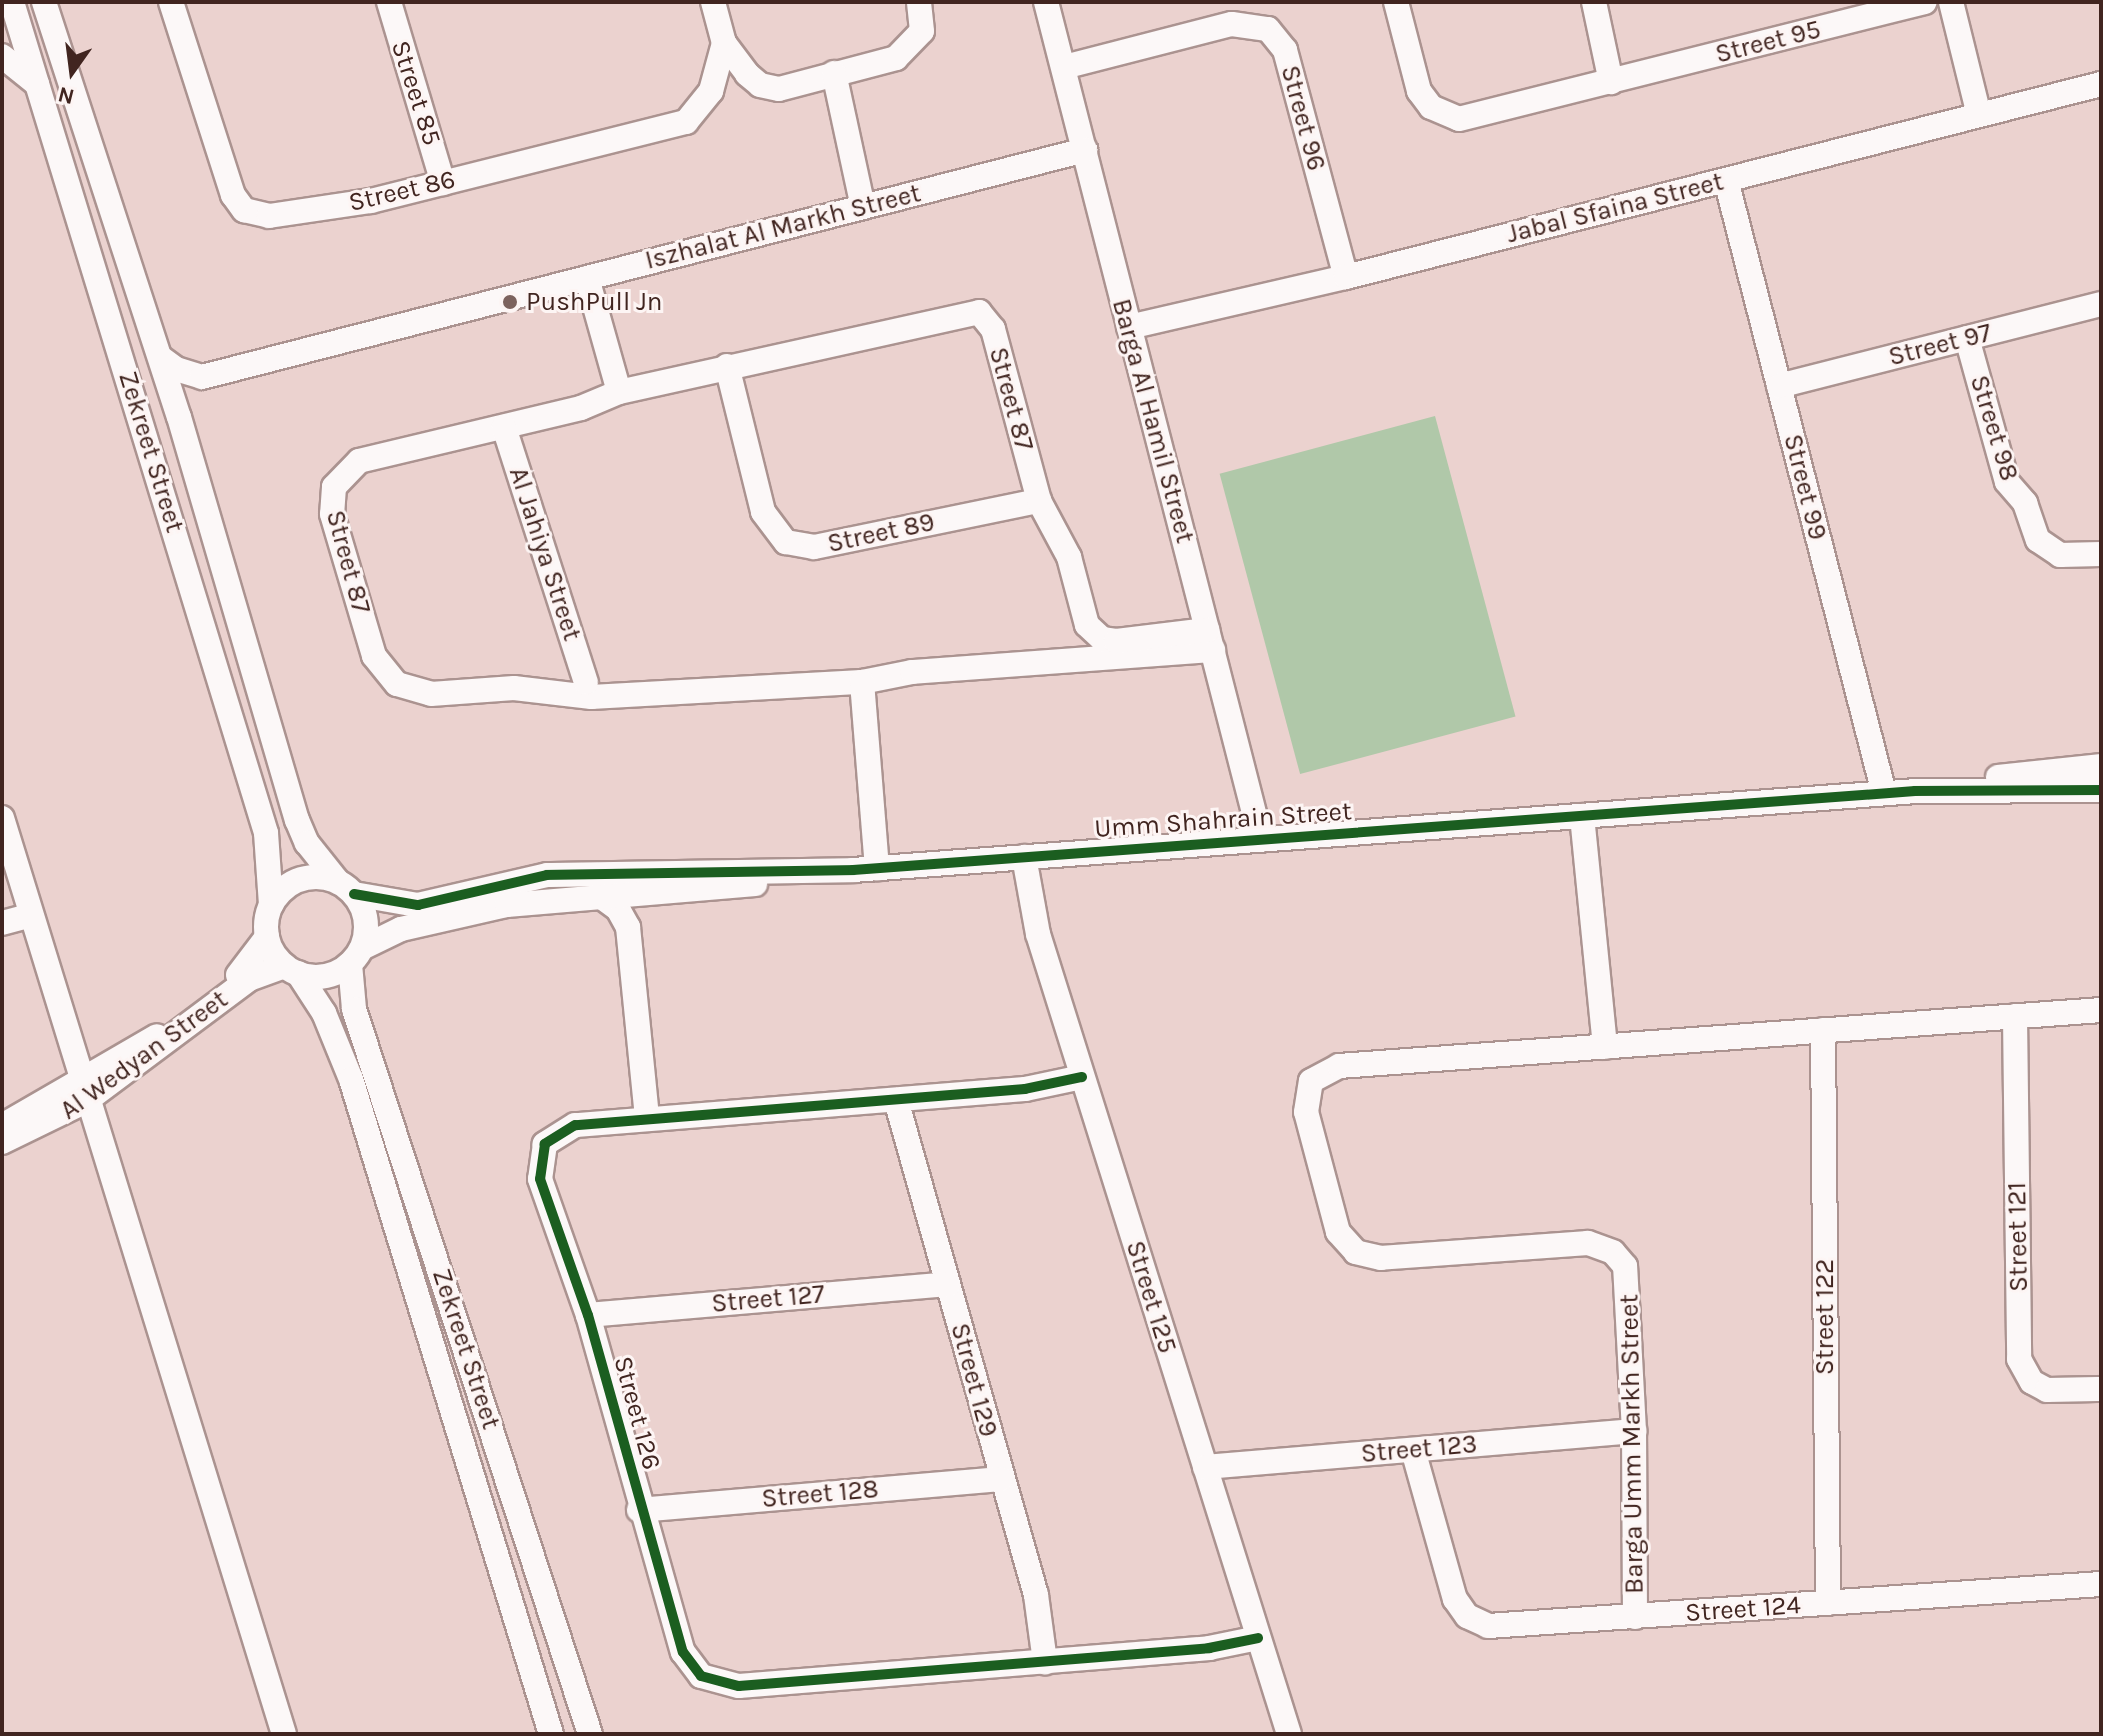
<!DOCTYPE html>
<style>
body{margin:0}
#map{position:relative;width:2103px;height:1736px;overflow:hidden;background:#ebd2cf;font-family:Karla,sans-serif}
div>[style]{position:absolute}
.green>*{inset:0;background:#b0c8a9;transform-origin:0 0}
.roads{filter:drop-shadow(2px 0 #ab9390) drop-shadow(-2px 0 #ab9390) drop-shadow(0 2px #ab9390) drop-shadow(0 -2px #ab9390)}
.minor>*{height:24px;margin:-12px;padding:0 12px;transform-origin:12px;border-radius:12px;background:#fcf8f8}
.minor>.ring{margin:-12px;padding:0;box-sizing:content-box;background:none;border:24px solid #fcf8f8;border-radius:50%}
.cycleway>*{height:10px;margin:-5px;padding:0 5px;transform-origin:5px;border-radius:5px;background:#1b5e20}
.dots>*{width:22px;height:22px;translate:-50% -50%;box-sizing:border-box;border:4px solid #fdf5f4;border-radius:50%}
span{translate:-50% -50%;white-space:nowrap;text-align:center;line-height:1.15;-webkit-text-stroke:6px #fdf5f4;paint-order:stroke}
.street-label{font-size:26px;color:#412520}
.poi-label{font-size:26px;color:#412520}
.left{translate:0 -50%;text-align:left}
.frame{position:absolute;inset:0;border:4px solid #412520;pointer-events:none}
.north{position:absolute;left:32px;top:32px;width:80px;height:80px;-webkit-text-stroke:6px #fdf5f4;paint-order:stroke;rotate:194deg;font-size:22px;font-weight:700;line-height:32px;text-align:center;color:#412520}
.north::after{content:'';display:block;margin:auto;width:28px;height:36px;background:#412520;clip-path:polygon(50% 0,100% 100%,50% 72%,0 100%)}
</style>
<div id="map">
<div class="green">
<i style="left:1435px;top:416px;width:311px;height:223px;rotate:75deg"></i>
</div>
<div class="roads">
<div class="minor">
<i style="left:12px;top:2px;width:869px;rotate:73deg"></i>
<i style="left:266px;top:833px;width:72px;rotate:86deg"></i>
<i style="left:44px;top:2px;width:436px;rotate:72deg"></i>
<i style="left:179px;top:417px;width:420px;rotate:73.7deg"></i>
<i style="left:297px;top:820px;width:25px;rotate:67deg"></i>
<i style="left:307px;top:843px;width:50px;rotate:51.5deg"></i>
<i style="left:171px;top:2px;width:203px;rotate:72.2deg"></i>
<i style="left:233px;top:195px;width:19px;rotate:54deg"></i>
<i style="left:244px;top:210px;width:26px;rotate:13deg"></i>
<i style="left:269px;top:216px;width:103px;rotate:-8.4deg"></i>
<i style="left:371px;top:201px;width:325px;rotate:-14.1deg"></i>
<i style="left:686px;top:122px;width:40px;rotate:-51deg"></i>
<i style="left:711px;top:91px;width:50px;rotate:-74.8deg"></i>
<i style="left:389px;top:2px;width:189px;rotate:73.4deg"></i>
<i style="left:713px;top:2px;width:42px;rotate:75deg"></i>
<i style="left:724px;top:43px;width:39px;rotate:53deg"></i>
<i style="left:747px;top:74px;width:17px;rotate:40deg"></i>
<i style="left:760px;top:85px;width:19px;rotate:12deg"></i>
<i style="left:779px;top:89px;width:121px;rotate:-14.8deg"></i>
<i style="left:896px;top:58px;width:37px;rotate:-46deg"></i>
<i style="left:922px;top:31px;width:29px;rotate:-96deg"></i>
<i style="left:1046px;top:2px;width:865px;rotate:75.61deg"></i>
<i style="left:1396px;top:2px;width:92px;rotate:75.5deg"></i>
<i style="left:1419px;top:91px;width:20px;rotate:53deg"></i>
<i style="left:1431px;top:107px;width:30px;rotate:23deg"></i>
<i style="left:1459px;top:119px;width:480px;rotate:-14.1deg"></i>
<i style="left:1594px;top:2px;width:82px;rotate:78deg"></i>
<i style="left:1951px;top:2px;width:116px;rotate:76.1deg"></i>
<i style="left:2px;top:56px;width:45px;rotate:38.7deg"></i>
<i style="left:1064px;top:67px;width:173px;rotate:-14.4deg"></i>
<i style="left:1232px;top:24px;width:36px;rotate:8deg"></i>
<i style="left:1268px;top:29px;width:27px;rotate:51deg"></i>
<i style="left:1285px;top:50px;width:235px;rotate:75deg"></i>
<i style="left:834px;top:73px;width:137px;rotate:77.8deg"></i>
<i style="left:1726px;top:180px;width:633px;rotate:75.55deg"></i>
<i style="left:587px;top:278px;width:118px;rotate:74.3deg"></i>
<i style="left:619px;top:392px;width:41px;rotate:157.2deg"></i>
<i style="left:581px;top:408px;width:228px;rotate:166.6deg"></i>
<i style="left:359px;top:461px;width:36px;rotate:134deg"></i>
<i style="left:334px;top:487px;width:27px;rotate:94deg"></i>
<i style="left:332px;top:514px;width:148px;rotate:73.5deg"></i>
<i style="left:374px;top:656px;width:36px;rotate:51deg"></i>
<i style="left:397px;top:684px;width:35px;rotate:16deg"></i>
<i style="left:431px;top:694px;width:83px;rotate:-4.1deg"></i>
<i style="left:514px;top:688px;width:78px;rotate:6.7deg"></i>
<i style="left:591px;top:697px;width:271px;rotate:-3.2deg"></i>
<i style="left:862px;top:682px;width:51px;rotate:-11.3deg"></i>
<i style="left:912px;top:672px;width:302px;rotate:-4.2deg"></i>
<i style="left:1129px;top:327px;width:223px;rotate:-13deg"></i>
<i style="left:1346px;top:277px;width:779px;rotate:-14.34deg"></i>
<i style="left:1967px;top:338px;width:149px;rotate:74.5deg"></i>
<i style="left:2007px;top:482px;width:28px;rotate:49deg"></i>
<i style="left:2025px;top:503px;width:39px;rotate:71deg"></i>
<i style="left:2038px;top:540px;width:27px;rotate:34deg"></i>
<i style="left:2060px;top:555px;width:41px;rotate:-1.4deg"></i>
<i style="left:161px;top:358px;width:19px;rotate:36deg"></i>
<i style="left:176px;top:369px;width:27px;rotate:17deg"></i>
<i style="left:202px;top:377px;width:912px;rotate:-14.42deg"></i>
<i style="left:727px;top:366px;width:150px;rotate:76.1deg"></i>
<i style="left:763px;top:512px;width:38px;rotate:53deg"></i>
<i style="left:786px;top:542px;width:28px;rotate:10deg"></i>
<i style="left:814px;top:547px;width:230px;rotate:-11.6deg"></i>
<i style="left:1779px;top:386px;width:332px;rotate:-14.3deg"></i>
<i style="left:619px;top:392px;width:369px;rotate:-12.5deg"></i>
<i style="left:979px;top:312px;width:22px;rotate:51deg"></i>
<i style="left:993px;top:329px;width:178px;rotate:75deg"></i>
<i style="left:1039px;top:501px;width:64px;rotate:61.8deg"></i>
<i style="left:1069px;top:557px;width:70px;rotate:75.2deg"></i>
<i style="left:1087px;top:625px;width:21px;rotate:43deg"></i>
<i style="left:1102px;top:639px;width:14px;rotate:8deg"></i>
<i style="left:1116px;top:641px;width:92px;rotate:-6.9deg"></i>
<i style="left:504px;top:427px;width:268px;rotate:72.2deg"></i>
<i style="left:862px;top:682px;width:187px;rotate:85.4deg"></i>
<i style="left:1998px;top:777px;width:104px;rotate:-6.1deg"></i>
<i style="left:1582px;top:816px;width:232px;rotate:84.3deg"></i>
<i style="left:2px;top:818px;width:958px;rotate:72.89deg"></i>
<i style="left:1024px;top:857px;width:78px;rotate:79.7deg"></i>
<i style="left:1038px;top:934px;width:838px;rotate:72.58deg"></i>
<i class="ring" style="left:266px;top:877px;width:76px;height:76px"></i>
<i style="left:354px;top:894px;width:65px;rotate:9.8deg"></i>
<i style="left:418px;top:905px;width:132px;rotate:-13.1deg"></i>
<i style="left:547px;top:875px;width:306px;rotate:-0.9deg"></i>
<i style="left:853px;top:870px;width:1065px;rotate:-4.25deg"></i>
<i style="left:1915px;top:791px;width:186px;rotate:-0.3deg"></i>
<i style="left:603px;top:898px;width:19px;rotate:36deg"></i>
<i style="left:618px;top:909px;width:21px;rotate:61deg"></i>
<i style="left:628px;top:927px;width:193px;rotate:84.3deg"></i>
<i style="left:2px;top:923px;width:30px;rotate:-15deg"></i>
<i style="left:362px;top:948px;width:43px;rotate:-26deg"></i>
<i style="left:401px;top:929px;width:109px;rotate:-12.8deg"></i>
<i style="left:507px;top:905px;width:249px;rotate:-4.8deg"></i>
<i style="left:350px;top:964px;width:45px;rotate:84.9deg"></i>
<i style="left:354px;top:1009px;width:762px;rotate:71.97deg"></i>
<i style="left:298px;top:973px;width:48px;rotate:57deg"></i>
<i style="left:324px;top:1013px;width:71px;rotate:67.8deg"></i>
<i style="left:351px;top:1079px;width:685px;rotate:73.02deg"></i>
<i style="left:238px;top:975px;width:48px;rotate:-52.7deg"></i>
<i style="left:2015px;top:1016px;width:343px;rotate:89.3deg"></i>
<i style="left:2019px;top:1359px;width:26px;rotate:61deg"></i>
<i style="left:2032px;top:1382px;width:17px;rotate:28deg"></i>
<i style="left:2047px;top:1390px;width:54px;rotate:-1.1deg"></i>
<i style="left:1823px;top:1030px;width:573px;rotate:89.5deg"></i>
<i style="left:1082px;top:1077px;width:58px;rotate:168.1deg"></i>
<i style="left:1025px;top:1089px;width:451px;rotate:175.4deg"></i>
<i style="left:575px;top:1125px;width:36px;rotate:148deg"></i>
<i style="left:545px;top:1144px;width:35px;rotate:98deg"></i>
<i style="left:540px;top:1179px;width:144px;rotate:70.6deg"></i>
<i style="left:588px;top:1315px;width:350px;rotate:74.3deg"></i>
<i style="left:683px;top:1652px;width:30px;rotate:53deg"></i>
<i style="left:701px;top:1676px;width:39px;rotate:15deg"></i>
<i style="left:739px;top:1686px;width:472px;rotate:-4.6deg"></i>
<i style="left:1209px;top:1648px;width:50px;rotate:-11.5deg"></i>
<i style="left:896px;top:1100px;width:514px;rotate:74.21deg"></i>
<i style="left:1036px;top:1595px;width:68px;rotate:82.3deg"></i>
<i style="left:2px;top:1126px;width:179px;rotate:-30.1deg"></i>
<i style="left:2px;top:1142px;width:93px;rotate:-26deg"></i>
<i style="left:86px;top:1101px;width:204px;rotate:-36.8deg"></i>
<i style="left:249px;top:979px;width:38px;rotate:-20deg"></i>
<i style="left:588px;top:1315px;width:361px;rotate:-4.9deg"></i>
<i style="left:1413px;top:1450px;width:155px;rotate:74.3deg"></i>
<i style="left:1455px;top:1599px;width:21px;rotate:55deg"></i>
<i style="left:1467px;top:1616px;width:23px;rotate:25deg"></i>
<i style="left:1488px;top:1626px;width:614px;rotate:-3.92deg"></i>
<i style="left:1205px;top:1467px;width:431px;rotate:-4.8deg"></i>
<i style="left:639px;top:1510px;width:363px;rotate:-4.9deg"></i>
<i style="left:1635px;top:1617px;width:186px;rotate:-90.3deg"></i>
<i style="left:1634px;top:1431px;width:165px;rotate:-93.1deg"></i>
<i style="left:1625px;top:1266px;width:18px;rotate:-131deg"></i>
<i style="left:1613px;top:1252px;width:27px;rotate:-160deg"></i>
<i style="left:1588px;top:1243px;width:208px;rotate:175.9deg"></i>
<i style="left:1381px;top:1258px;width:26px;rotate:-167deg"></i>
<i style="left:1356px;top:1252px;width:27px;rotate:-132deg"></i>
<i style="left:1338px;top:1232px;width:124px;rotate:-104.9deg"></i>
<i style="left:1306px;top:1112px;width:31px;rotate:-81deg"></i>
<i style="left:1311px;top:1081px;width:32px;rotate:-28deg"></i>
<i style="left:1339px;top:1066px;width:764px;rotate:-4.2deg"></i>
</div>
</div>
<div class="cycleway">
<i style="left:354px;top:894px;width:65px;rotate:9.8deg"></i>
<i style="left:418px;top:905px;width:132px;rotate:-13.1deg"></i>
<i style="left:547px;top:875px;width:306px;rotate:-0.9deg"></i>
<i style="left:853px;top:870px;width:1065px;rotate:-4.25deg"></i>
<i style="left:1915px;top:791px;width:186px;rotate:-0.3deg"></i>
<i style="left:1082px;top:1077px;width:58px;rotate:168.1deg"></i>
<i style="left:1025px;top:1089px;width:451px;rotate:175.4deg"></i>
<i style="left:575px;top:1125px;width:36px;rotate:148deg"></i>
<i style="left:545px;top:1144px;width:35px;rotate:98deg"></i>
<i style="left:540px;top:1179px;width:144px;rotate:70.6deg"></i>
<i style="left:588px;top:1315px;width:350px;rotate:74.3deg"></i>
<i style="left:683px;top:1652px;width:30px;rotate:53deg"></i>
<i style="left:701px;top:1676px;width:39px;rotate:15deg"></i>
<i style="left:739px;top:1686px;width:472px;rotate:-4.6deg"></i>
<i style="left:1209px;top:1648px;width:50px;rotate:-11.5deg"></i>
</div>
<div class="dots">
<i style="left:510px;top:302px;background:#7c625d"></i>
</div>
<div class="street-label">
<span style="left:1768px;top:42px;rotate:-14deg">Street 95</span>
<span style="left:416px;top:93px;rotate:72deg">Street 85</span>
<span style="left:1303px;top:118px;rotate:75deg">Street 96</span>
<span style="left:402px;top:191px;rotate:-13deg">Street 86</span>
<span style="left:1615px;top:208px;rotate:-14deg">Jabal Sfaina Street</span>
<span style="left:783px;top:227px;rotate:-14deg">Iszhalat Al Markh Street</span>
<span style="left:1940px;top:345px;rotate:-14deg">Street 97</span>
<span style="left:1011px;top:399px;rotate:75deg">Street 87</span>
<span style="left:1153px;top:421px;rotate:75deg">Barga Al Hamil Street</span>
<span style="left:1994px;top:428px;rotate:73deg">Street 98</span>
<span style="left:151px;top:452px;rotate:73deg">Zekreet Street</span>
<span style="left:1805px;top:487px;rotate:76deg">Street 99</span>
<span style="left:881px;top:533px;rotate:-12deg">Street 89</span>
<span style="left:545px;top:554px;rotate:72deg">Al Jahiya Street</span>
<span style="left:348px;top:562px;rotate:75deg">Street 87</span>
<span style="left:1223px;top:820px;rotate:-4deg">Umm Shahrain Street</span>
<span style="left:144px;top:1055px;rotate:-36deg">Al Wedyan Street</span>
<span style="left:2018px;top:1237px;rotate:-91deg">Street 121</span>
<span style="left:1151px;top:1297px;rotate:73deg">Street 125</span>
<span style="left:768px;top:1299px;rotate:-5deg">Street 127</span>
<span style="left:1825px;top:1317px;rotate:-90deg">Street 122</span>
<span style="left:466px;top:1349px;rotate:72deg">Zekreet Street</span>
<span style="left:974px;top:1380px;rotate:75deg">Street 129</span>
<span style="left:637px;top:1413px;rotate:75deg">Street 126</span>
<span style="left:1632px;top:1444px;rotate:-91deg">Barga Umm Markh Street</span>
<span style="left:1419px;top:1449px;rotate:-5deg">Street 123</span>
<span style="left:820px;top:1494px;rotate:-5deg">Street 128</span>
<span style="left:1743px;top:1609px;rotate:-4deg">Street 124</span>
</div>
<div class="poi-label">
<span class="left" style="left:526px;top:302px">PushPull Jn</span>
</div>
<div class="frame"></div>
<div class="north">N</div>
</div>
